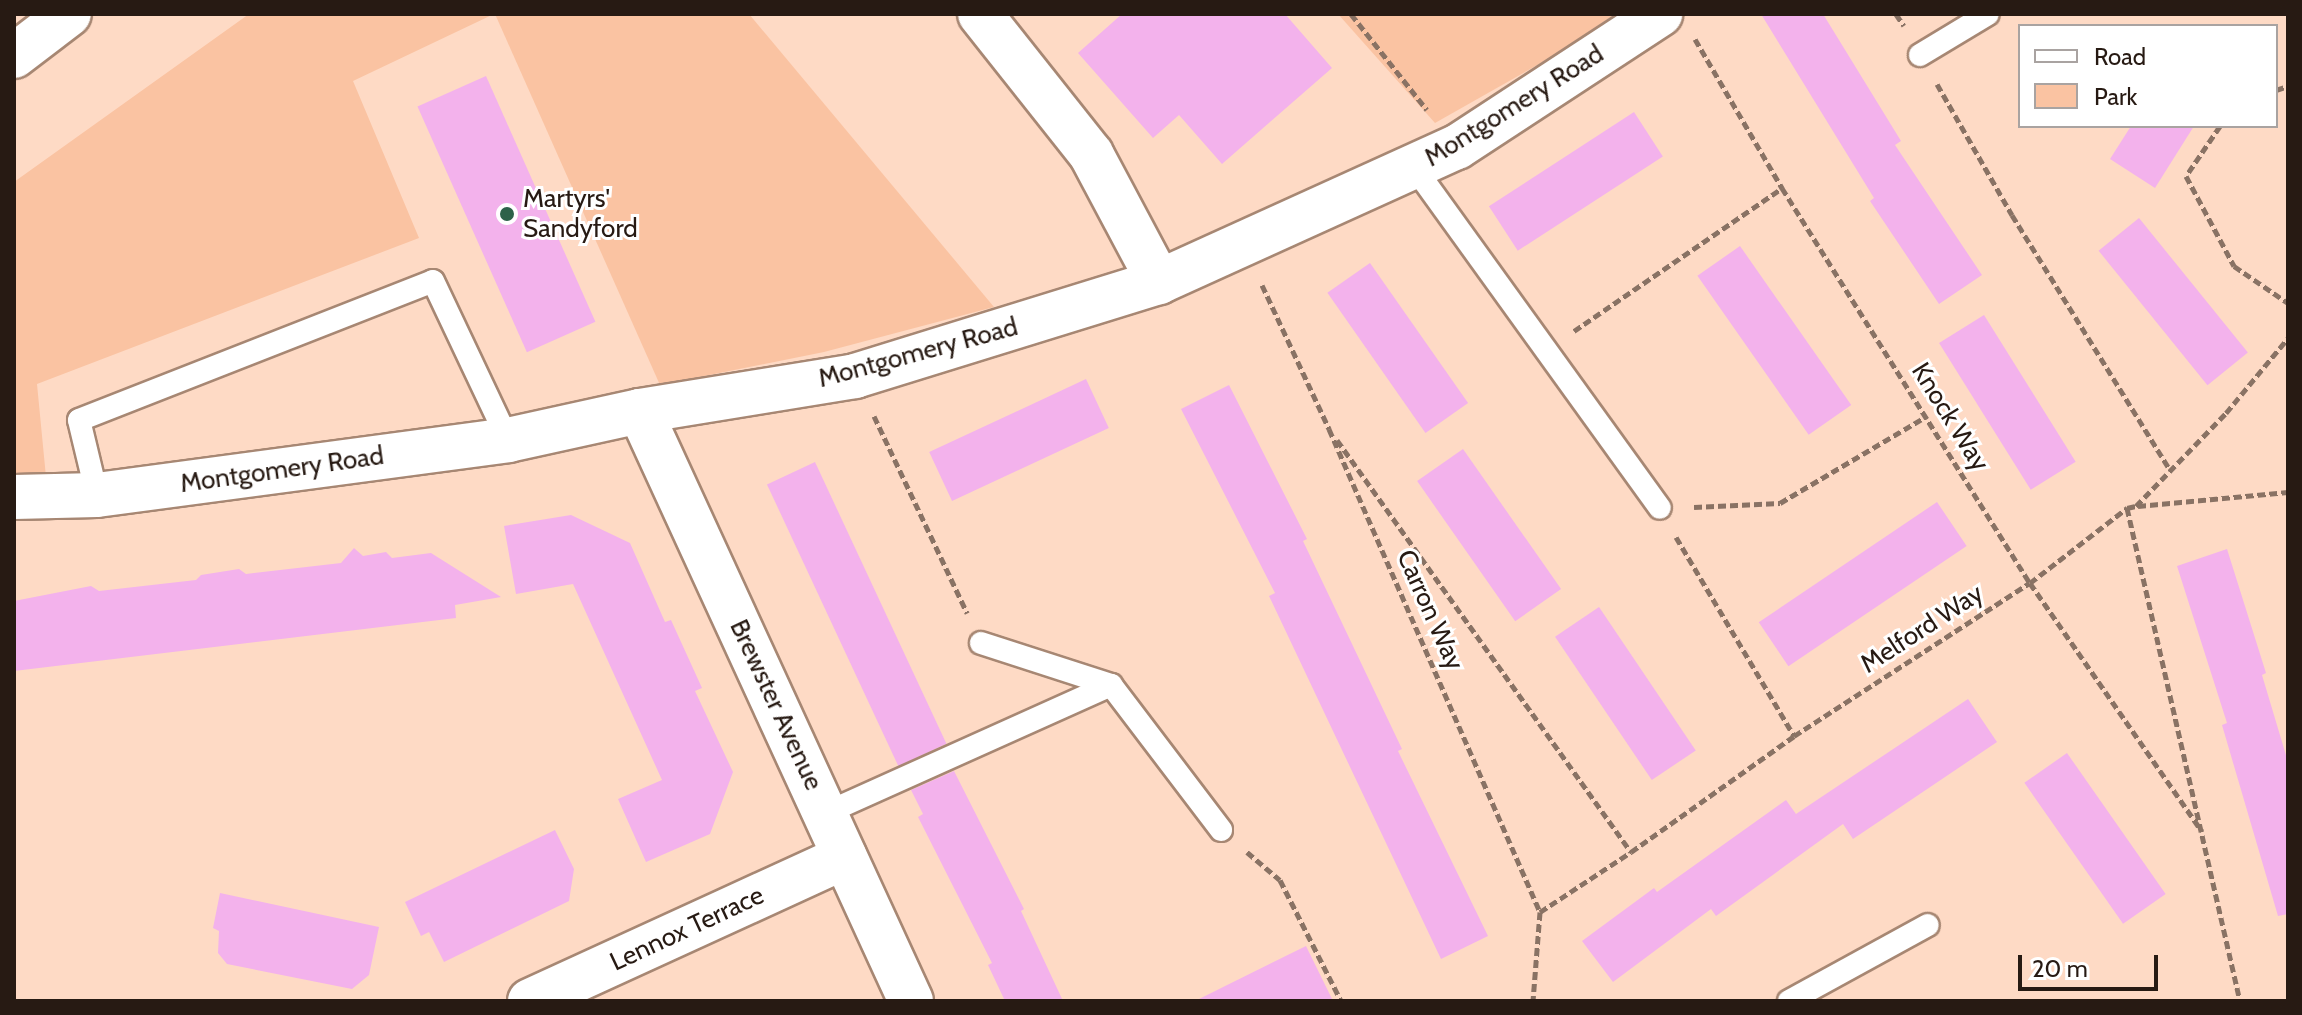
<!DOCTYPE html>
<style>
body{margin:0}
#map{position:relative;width:2302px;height:1015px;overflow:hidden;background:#fedac5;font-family:Cabin,sans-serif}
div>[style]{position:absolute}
.green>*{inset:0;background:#fac3a2}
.building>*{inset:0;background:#f3b2ec;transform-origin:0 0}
.path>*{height:5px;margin-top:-2.5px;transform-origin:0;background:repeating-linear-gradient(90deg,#897264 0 8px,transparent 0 12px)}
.roads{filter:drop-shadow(2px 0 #a78773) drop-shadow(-2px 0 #a78773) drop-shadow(0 2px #a78773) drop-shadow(0 -2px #a78773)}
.service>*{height:22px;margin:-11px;padding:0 11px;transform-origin:11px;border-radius:11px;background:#fff}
.minor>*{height:44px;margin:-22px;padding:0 22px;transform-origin:22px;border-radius:22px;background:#fff}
.motorway>*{height:44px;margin:-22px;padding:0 22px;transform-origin:22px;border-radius:22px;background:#fff}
.dots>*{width:22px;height:22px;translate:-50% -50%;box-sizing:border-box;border:4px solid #fff;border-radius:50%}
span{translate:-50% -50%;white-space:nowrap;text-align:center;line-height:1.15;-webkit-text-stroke:6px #fff;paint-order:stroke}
.street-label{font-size:26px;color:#271a13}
.poi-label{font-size:26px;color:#271a13}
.left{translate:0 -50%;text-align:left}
.frame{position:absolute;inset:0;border:16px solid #271a13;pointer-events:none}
.legend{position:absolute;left:2018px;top:24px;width:260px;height:104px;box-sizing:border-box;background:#fff;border:2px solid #a9a3a1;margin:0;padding:10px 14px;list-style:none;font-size:24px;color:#271a13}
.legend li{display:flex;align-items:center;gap:16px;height:40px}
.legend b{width:40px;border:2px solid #a9a3a1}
.scale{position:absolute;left:2018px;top:955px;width:140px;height:36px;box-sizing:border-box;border:4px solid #271a13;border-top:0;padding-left:10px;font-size:24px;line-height:28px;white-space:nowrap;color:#271a13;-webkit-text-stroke:6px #fff;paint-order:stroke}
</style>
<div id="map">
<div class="green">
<i style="clip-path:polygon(249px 14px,494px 14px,353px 81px,419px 238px,37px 384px,46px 477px,14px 478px,14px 182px)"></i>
<i style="clip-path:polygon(495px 14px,749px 14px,994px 307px,824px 352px,660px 385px)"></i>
<i style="clip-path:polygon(1338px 14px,1615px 14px,1555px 55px,1435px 123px)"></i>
</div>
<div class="building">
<i style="clip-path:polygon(1122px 14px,1285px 14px,1332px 68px,1222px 164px,1179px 115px,1153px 138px,1078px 53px)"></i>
<i style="clip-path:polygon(1761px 14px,1823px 14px,1901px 141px,1895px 145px,1982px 275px,1939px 304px,1870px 201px,1874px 198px)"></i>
<i style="left:486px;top:76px;width:269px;height:75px;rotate:66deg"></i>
<i style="left:1634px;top:112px;width:53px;height:173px;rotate:57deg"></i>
<i style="clip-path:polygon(2131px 126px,2194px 126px,2155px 188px,2110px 159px)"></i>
<i style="left:2139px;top:218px;width:173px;height:52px;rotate:51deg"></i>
<i style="left:1740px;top:246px;width:194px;height:52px;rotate:55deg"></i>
<i style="left:1370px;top:263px;width:171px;height:52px;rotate:55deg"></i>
<i style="left:1984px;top:315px;width:173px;height:53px;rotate:58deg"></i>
<i style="left:1086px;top:379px;width:54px;height:173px;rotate:65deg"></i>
<i style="clip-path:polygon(1229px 385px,1307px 539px,1303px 541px,1402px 749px,1398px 751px,1488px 936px,1441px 959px,1269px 596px,1275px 593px,1181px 409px)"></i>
<i style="left:1463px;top:449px;width:171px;height:56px;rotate:55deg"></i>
<i style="left:815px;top:462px;width:311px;height:53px;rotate:65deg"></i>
<i style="left:1937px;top:502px;width:53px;height:215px;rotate:56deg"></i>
<i style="clip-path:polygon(571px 515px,630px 543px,665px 622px,671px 620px,702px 688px,695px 691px,733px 772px,710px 834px,646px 862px,618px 799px,662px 780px,573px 584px,516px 594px,504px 526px)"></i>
<i style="clip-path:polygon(354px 548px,363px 556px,386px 552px,392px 558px,431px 553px,501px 597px,455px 605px,456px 618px,14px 671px,14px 601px,91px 586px,99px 591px,196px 580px,201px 575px,239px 569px,246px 574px,341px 563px)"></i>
<i style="clip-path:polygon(2227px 549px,2266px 673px,2262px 675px,2288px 762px,2288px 914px,2278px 916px,2222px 725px,2227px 723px,2177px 566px)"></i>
<i style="left:1599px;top:607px;width:173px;height:53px;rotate:56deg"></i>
<i style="clip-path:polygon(1968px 699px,1997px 742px,1853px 839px,1843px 824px,1716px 916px,1711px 909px,1613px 982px,1582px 941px,1654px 888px,1657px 892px,1786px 800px,1796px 814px)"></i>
<i style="left:2067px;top:753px;width:172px;height:52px;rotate:55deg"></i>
<i style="clip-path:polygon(954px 771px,1024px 909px,1021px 911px,1063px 1001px,1005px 1001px,988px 965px,992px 963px,918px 817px,923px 814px,911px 790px)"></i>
<i style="clip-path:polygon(555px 830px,574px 869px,569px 901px,444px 962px,429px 932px,421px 936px,405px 902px)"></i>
<i style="clip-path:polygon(220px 893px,379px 927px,369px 975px,352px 989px,227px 964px,218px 953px,219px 931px,213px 928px)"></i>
<i style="clip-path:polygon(1306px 946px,1333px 1001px,1195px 1001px)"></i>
</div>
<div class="path">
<i style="left:1351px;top:14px;width:122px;rotate:51.6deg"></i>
<i style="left:1896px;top:14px;width:14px;rotate:56deg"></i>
<i style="left:1695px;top:39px;width:173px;rotate:59.7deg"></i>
<i style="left:1782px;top:188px;width:466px;rotate:57.9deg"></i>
<i style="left:2030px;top:583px;width:302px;rotate:55.3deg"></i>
<i style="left:1937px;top:84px;width:151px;rotate:60.2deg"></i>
<i style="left:2012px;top:215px;width:300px;rotate:58.2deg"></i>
<i style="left:2276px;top:90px;width:13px;rotate:-18deg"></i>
<i style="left:2220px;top:126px;width:60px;rotate:124.2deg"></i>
<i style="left:2186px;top:176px;width:102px;rotate:61.9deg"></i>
<i style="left:2234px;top:266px;width:65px;rotate:34.4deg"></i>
<i style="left:1262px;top:285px;width:159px;rotate:65deg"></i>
<i style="left:1329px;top:429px;width:527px;rotate:66.4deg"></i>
<i style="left:1540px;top:912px;width:89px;rotate:94.5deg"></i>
<i style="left:1574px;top:331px;width:252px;rotate:-34.5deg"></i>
<i style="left:874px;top:416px;width:218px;rotate:64.7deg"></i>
<i style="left:1337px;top:440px;width:506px;rotate:54.49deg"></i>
<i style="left:2138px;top:506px;width:151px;rotate:-5.3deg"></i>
<i style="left:1694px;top:507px;width:86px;rotate:-2.7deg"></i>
<i style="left:1780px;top:503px;width:171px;rotate:-30.6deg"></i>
<i style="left:2127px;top:508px;width:506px;rotate:77.09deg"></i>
<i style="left:1676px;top:537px;width:231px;rotate:59.3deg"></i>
<i style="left:1247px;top:852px;width:43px;rotate:40.3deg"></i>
<i style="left:1280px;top:880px;width:136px;rotate:63.2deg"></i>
<i style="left:1540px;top:912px;width:109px;rotate:-33.4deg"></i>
<i style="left:1631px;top:852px;width:200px;rotate:-35.4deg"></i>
<i style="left:1794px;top:736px;width:281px;rotate:-33deg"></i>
<i style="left:2030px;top:583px;width:123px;rotate:-37.7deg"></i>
<i style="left:2127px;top:508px;width:9px;rotate:-13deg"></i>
<i style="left:2136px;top:506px;width:129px;rotate:-45.9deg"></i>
<i style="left:2226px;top:413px;width:97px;rotate:-50.4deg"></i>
</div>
<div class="roads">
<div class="service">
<i style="left:1920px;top:55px;width:79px;rotate:-31.1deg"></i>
<i style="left:1414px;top:167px;width:420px;rotate:54.2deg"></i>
<i style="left:97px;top:495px;width:77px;rotate:-103.5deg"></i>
<i style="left:79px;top:420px;width:380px;rotate:-21.4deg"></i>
<i style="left:433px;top:281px;width:176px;rotate:64.7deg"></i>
<i style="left:981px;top:643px;width:137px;rotate:17.9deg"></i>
<i style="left:1111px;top:685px;width:182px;rotate:52.8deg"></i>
<i style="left:826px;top:813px;width:312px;rotate:-24.2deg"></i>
<i style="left:1789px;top:1001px;width:158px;rotate:-28.7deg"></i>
</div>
<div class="minor">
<i style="left:980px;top:14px;width:179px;rotate:51.6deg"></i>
<i style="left:1091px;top:154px;width:145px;rotate:62deg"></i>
<i style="left:640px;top:411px;width:649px;rotate:65.33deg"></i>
<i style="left:14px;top:497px;width:83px;rotate:-1.4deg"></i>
<i style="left:97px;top:495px;width:415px;rotate:-7.6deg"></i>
<i style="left:508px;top:440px;width:135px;rotate:-12.4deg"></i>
<i style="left:640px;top:411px;width:218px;rotate:-9.2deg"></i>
<i style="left:855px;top:376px;width:318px;rotate:-17.2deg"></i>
<i style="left:1159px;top:282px;width:327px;rotate:-24.4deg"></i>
<i style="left:1457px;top:147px;width:243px;rotate:-33.2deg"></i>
<i style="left:530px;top:1001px;width:346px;rotate:-24.6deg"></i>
</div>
<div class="motorway">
<i style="left:14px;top:56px;width:69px;rotate:-37.4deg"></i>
</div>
</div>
<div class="dots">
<i style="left:507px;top:214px;background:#2d6249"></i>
</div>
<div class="street-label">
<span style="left:1514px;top:106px;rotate:-32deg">Montgomery Road</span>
<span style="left:918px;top:353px;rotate:-15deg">Montgomery Road</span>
<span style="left:1950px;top:417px;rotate:58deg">Knock Way</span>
<span style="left:282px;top:470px;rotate:-8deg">Montgomery Road</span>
<span style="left:1430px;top:610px;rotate:66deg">Carron Way</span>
<span style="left:1922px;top:629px;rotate:-33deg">Melford Way</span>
<span style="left:776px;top:705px;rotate:65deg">Brewster Avenue</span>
<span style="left:687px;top:929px;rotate:-25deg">Lennox Terrace</span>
</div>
<div class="poi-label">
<span class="left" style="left:523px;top:214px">Martyrs'<br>Sandyford</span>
</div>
<div class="frame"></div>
<ul class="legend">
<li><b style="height:10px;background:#fff"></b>Road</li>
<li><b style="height:22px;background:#fac3a2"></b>Park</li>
</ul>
<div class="scale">20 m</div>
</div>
